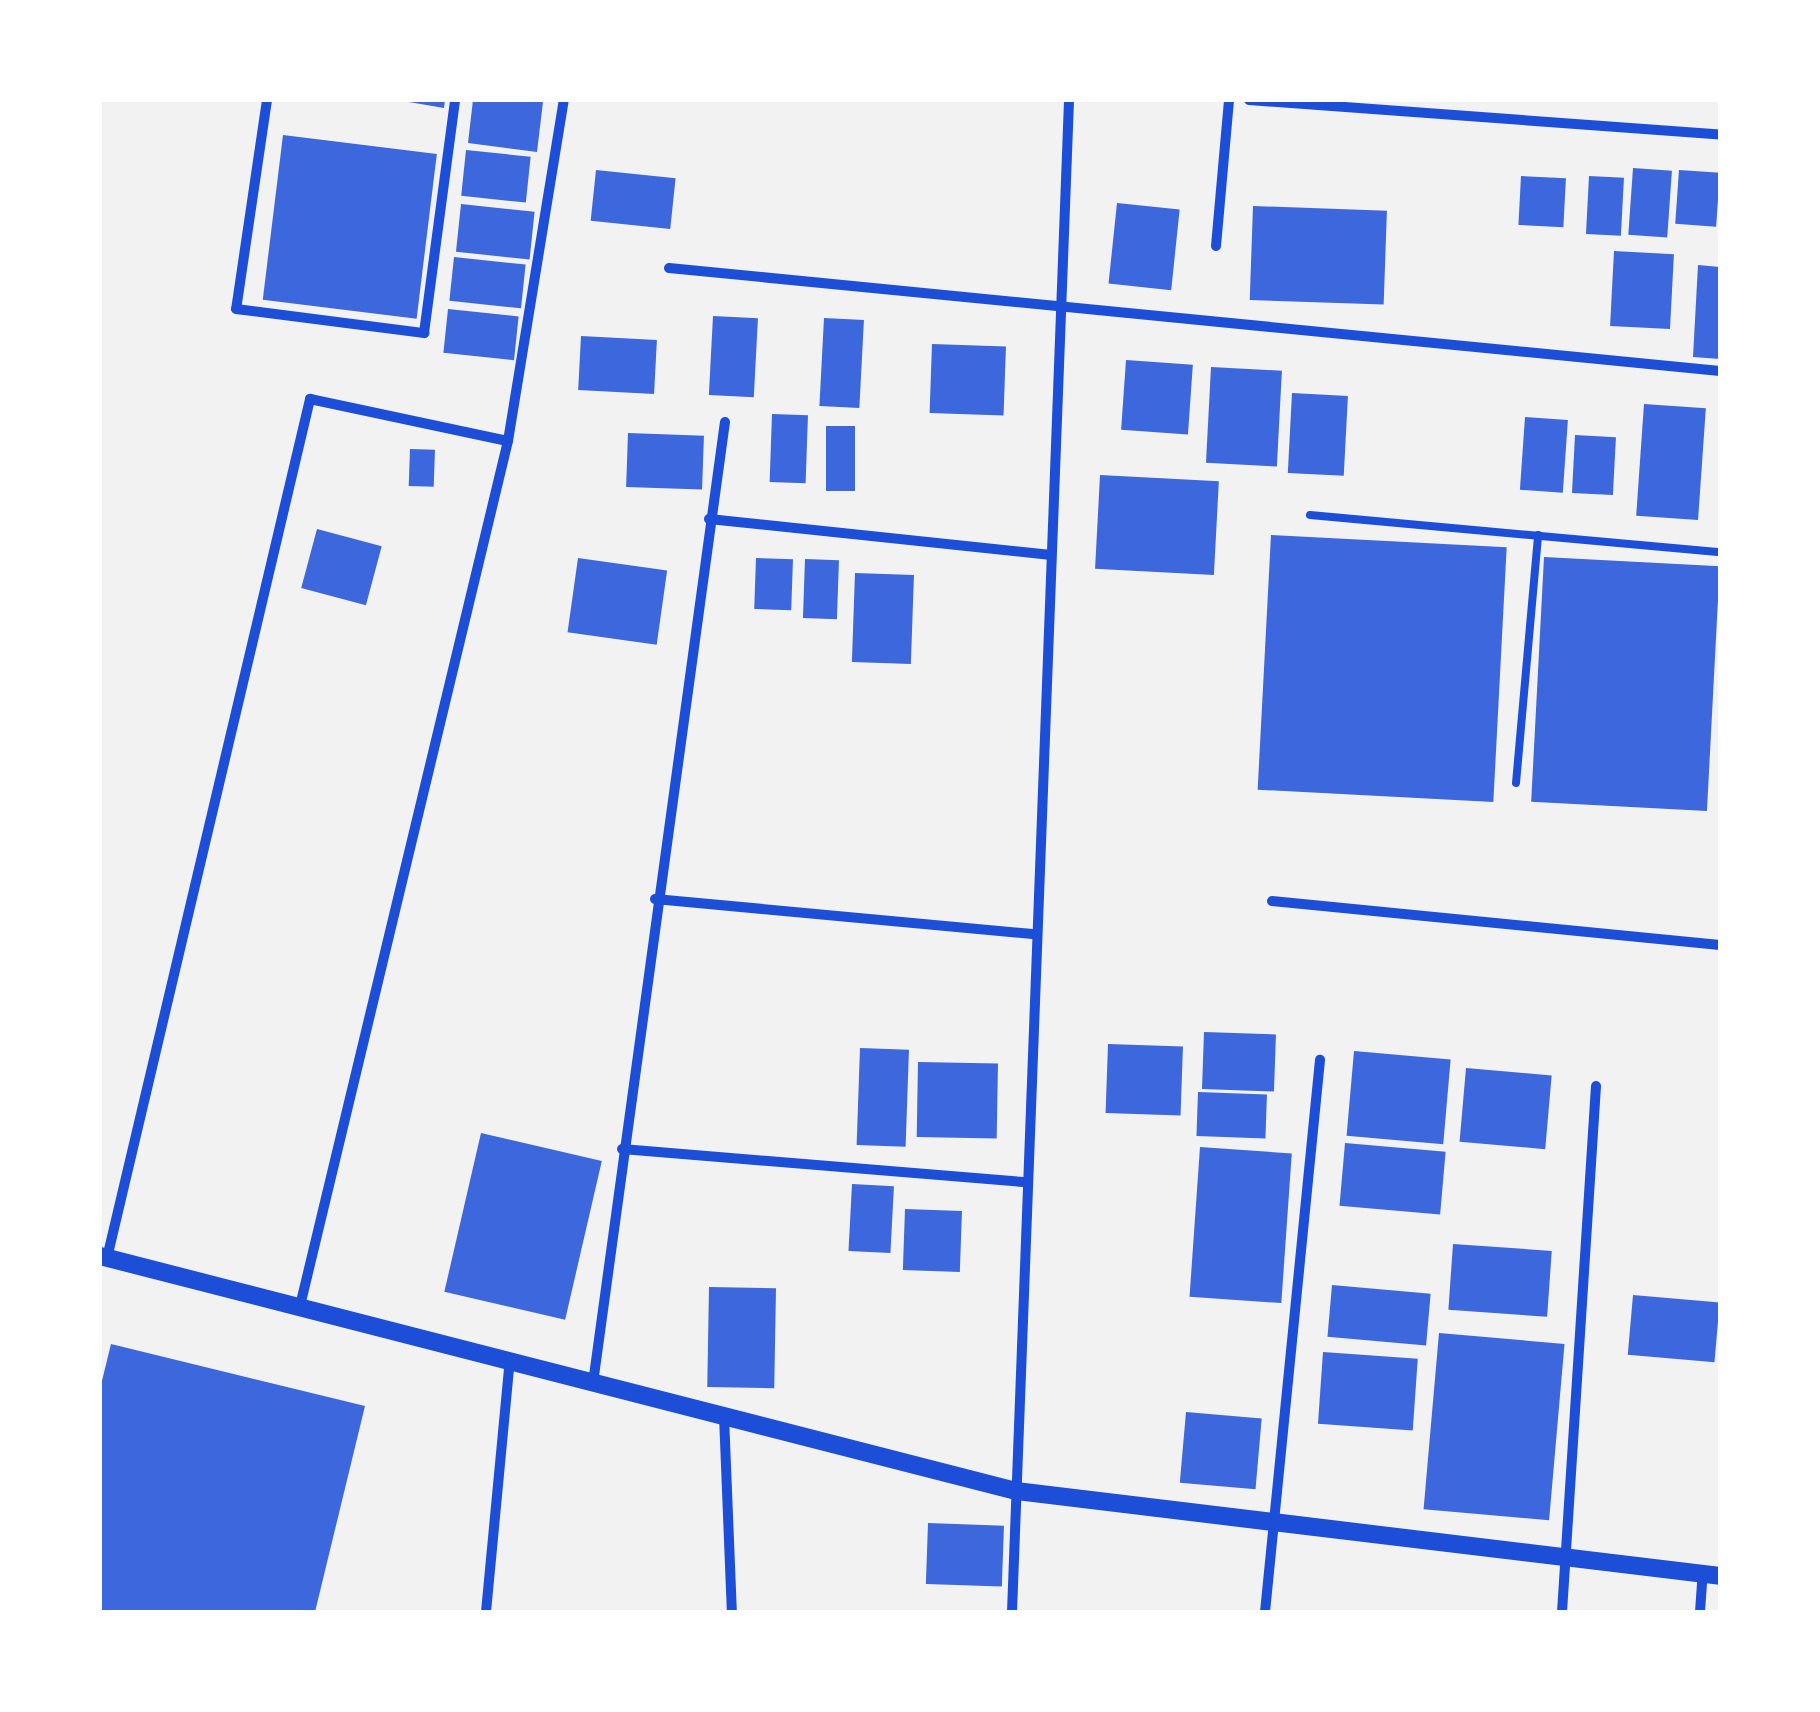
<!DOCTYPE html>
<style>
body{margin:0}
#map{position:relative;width:1820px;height:1712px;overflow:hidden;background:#f2f2f2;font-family:"Fira Sans Condensed",sans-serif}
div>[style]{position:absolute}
.building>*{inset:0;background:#3d67dc;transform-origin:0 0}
.service>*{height:8px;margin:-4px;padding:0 4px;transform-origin:4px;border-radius:4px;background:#1d4ed8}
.minor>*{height:10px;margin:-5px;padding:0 5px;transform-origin:5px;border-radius:5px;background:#1d4ed8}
.tertiary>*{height:18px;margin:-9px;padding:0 9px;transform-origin:9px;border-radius:9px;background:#1d4ed8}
span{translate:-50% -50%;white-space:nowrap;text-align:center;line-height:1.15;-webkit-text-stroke:10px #fff;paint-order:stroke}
.frame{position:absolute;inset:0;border:102px solid #fff;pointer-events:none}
</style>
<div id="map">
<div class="building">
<i style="clip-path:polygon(397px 100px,445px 100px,444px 108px)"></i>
<i style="clip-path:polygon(473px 100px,543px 102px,537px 152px,468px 143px)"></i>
<i style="left:283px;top:135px;width:155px;height:166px;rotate:7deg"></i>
<i style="left:466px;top:150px;width:65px;height:46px;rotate:6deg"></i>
<i style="left:1633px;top:168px;width:39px;height:67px;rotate:4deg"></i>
<i style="left:596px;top:170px;width:80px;height:51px;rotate:6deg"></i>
<i style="left:1679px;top:170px;width:41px;height:54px;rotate:4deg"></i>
<i style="left:1521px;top:176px;width:45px;height:49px;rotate:3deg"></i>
<i style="left:1589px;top:176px;width:35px;height:58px;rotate:3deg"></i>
<i style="left:1117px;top:203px;width:63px;height:81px;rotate:6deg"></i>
<i style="left:461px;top:204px;width:74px;height:48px;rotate:6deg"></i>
<i style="left:1253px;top:206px;width:134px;height:94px;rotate:2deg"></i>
<i style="left:1614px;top:251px;width:60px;height:75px;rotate:3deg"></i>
<i style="left:454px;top:257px;width:72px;height:44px;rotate:6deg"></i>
<i style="clip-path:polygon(1698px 265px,1720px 267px,1720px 359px,1693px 357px)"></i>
<i style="left:448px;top:309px;width:71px;height:44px;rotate:6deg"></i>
<i style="left:713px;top:316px;width:45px;height:79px;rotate:3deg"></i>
<i style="left:824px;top:318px;width:40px;height:88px;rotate:3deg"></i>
<i style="left:581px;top:336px;width:76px;height:54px;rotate:3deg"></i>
<i style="left:932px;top:344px;width:74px;height:69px;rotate:2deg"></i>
<i style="left:1126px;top:360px;width:67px;height:70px;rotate:4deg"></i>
<i style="left:1211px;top:367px;width:71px;height:96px;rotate:3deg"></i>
<i style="left:1292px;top:393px;width:56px;height:80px;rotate:3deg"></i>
<i style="left:1644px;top:404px;width:62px;height:112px;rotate:4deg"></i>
<i style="left:772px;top:414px;width:36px;height:68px;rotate:2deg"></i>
<i style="left:1525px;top:417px;width:43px;height:73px;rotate:4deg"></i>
<i style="left:826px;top:426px;width:29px;height:65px"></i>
<i style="left:628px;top:433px;width:76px;height:54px;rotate:2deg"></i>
<i style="left:1575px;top:435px;width:41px;height:58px;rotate:3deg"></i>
<i style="left:410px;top:449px;width:25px;height:37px;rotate:2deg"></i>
<i style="left:1100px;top:475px;width:119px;height:94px;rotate:3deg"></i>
<i style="left:317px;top:529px;width:67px;height:61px;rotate:15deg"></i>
<i style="left:1271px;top:535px;width:236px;height:255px;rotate:3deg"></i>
<i style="left:1544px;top:557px;width:176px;height:245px;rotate:3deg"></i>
<i style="left:578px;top:558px;width:90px;height:75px;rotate:8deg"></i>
<i style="left:756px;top:558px;width:37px;height:51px;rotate:2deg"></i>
<i style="left:805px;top:559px;width:34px;height:59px;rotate:2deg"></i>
<i style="left:855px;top:573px;width:59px;height:89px;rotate:2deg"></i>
<i style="left:1204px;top:1032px;width:72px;height:57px;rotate:2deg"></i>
<i style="left:1108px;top:1044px;width:75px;height:69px;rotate:2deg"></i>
<i style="left:860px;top:1048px;width:49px;height:97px;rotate:2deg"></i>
<i style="left:1354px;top:1051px;width:97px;height:85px;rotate:5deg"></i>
<i style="left:918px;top:1062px;width:80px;height:75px;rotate:1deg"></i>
<i style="left:1466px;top:1068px;width:86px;height:74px;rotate:5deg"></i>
<i style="left:1198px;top:1092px;width:69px;height:44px;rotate:2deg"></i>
<i style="left:481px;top:1133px;width:124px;height:163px;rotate:13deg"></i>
<i style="left:1345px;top:1143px;width:101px;height:63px;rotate:5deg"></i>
<i style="left:1200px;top:1147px;width:92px;height:150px;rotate:4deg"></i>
<i style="left:852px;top:1184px;width:42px;height:67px;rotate:3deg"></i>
<i style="left:905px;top:1209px;width:57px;height:61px;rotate:2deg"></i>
<i style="left:1453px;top:1244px;width:99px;height:66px;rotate:4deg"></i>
<i style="left:1332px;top:1285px;width:99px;height:52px;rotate:5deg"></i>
<i style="left:709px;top:1287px;width:67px;height:100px;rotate:1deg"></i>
<i style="left:1633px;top:1295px;width:87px;height:60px;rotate:5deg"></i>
<i style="left:1439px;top:1333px;width:126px;height:177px;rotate:5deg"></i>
<i style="clip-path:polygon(111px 1344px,365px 1406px,315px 1612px,100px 1612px,100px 1389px)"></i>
<i style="left:1323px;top:1352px;width:95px;height:72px;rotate:4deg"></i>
<i style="left:1186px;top:1412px;width:76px;height:71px;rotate:5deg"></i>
<i style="left:928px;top:1523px;width:76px;height:61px;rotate:2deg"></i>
</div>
<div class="service">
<i style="left:1310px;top:515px;width:412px;rotate:5.2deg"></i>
<i style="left:1516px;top:783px;width:249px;rotate:-84.9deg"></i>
</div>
<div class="minor">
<i style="left:267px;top:100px;width:211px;rotate:98.4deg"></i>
<i style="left:236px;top:309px;width:190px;rotate:7.3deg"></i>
<i style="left:424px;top:333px;width:235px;rotate:-82.4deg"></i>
<i style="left:1249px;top:100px;width:472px;rotate:4.2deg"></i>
<i style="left:1216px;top:246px;width:147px;rotate:-84.9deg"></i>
<i style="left:669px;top:268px;width:1056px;rotate:5.6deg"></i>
<i style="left:709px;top:519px;width:344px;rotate:6deg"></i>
<i style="left:655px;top:899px;width:382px;rotate:5.3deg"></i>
<i style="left:1272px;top:901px;width:450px;rotate:5.6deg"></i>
<i style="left:622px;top:1149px;width:406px;rotate:4.7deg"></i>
<i style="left:107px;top:1258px;width:883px;rotate:-76.7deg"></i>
<i style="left:310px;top:399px;width:202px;rotate:12deg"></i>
<i style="left:300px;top:1306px;width:890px;rotate:-76.48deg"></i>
<i style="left:508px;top:441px;width:346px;rotate:-80.7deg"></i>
<i style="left:593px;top:1383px;width:970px;rotate:-82.18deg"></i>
<i style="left:724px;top:1416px;width:196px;rotate:87.7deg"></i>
<i style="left:486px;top:1612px;width:254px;rotate:-84.6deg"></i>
<i style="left:1012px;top:1612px;width:1513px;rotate:-87.84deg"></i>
<i style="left:1265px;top:1612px;width:555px;rotate:-84.31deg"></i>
<i style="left:1562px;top:1612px;width:527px;rotate:-86.3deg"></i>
<i style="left:1700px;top:1612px;width:39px;rotate:-86deg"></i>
</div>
<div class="tertiary">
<i style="left:100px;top:1256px;width:946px;rotate:14.39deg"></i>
<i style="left:1016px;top:1491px;width:709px;rotate:6.88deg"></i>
</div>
<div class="frame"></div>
</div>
